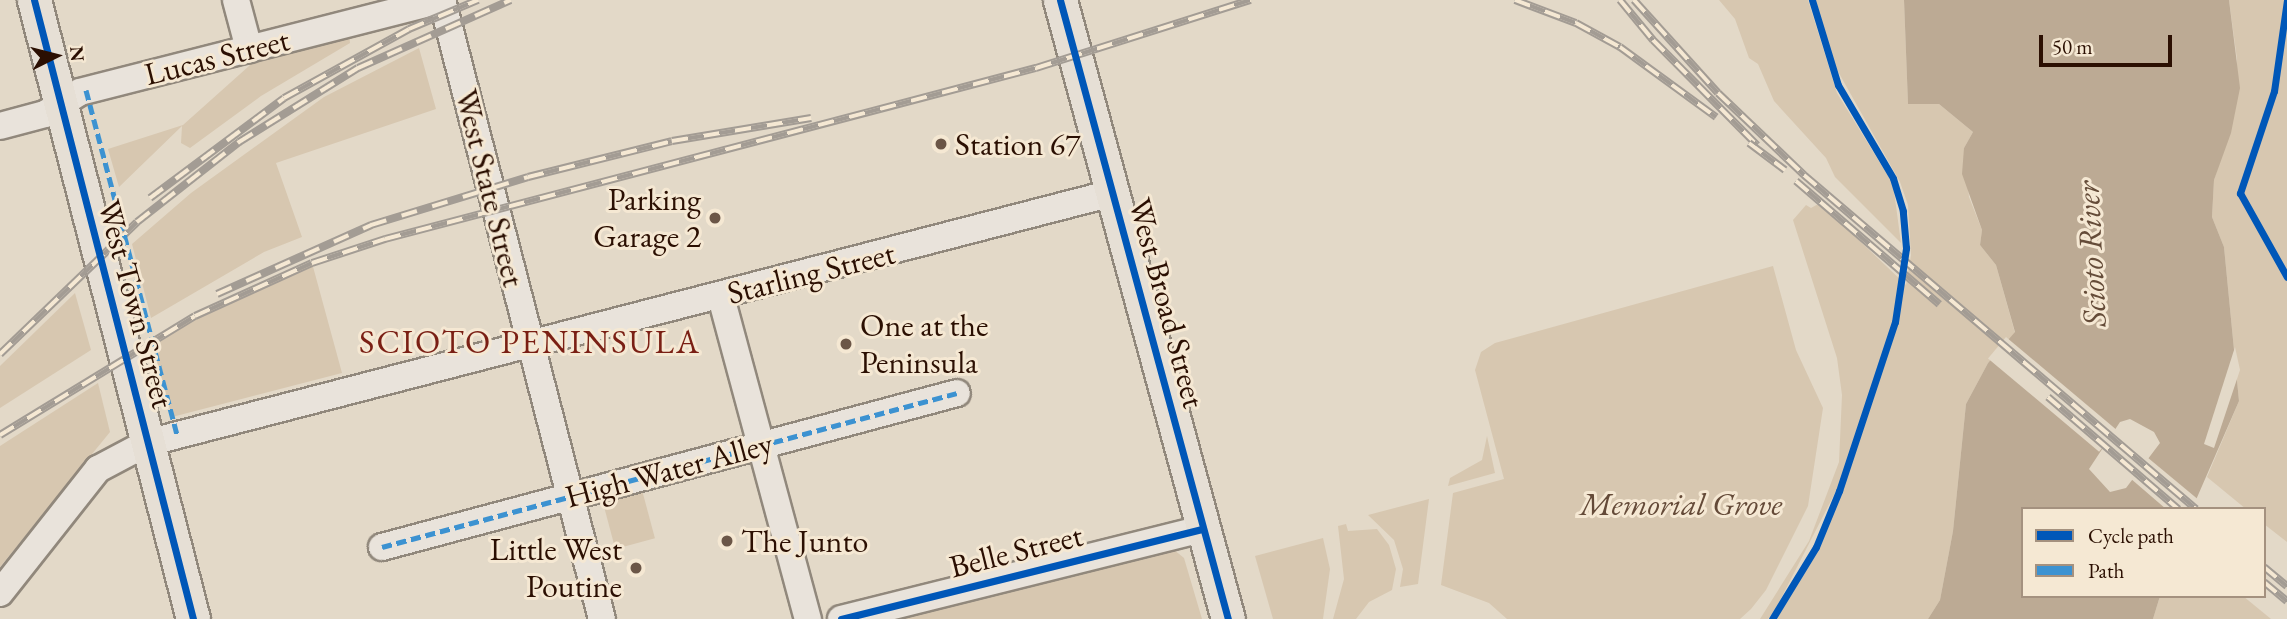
<!DOCTYPE html>
<style>
body{margin:0}
#map{position:relative;width:2287px;height:619px;overflow:hidden;background:#e3d9c8;font-family:"EB Garamond",serif}
div>[style]{position:absolute}
.green>*{inset:0;background:#d7c7b0;transform-origin:0 0}
.water>*{inset:0;background:#bcaa94}
.pier>*{inset:0;background:#e3d9c8;transform-origin:0 0}
.roads{filter:drop-shadow(2px 0 #91887c) drop-shadow(-2px 0 #91887c) drop-shadow(0 2px #91887c) drop-shadow(0 -2px #91887c)}
.minor>*{height:26px;margin:-13px;padding:0 13px;transform-origin:13px;border-radius:13px;background:#e9e3db}
.major>*{height:33px;margin:-16.5px;padding:0 16.5px;transform-origin:16.5px;border-radius:16.5px;background:#e6dfd5}
.rail>*{height:8px;margin-top:-4px;transform-origin:0;background:repeating-linear-gradient(90deg,#f5e8d3 0 16px,#a39c94 0 32px);box-sizing:border-box;border-block:2px solid #a39c94}
.quiet>*{height:5px;margin-top:-2.5px;transform-origin:0;background:repeating-linear-gradient(90deg,#3c92d1 0 10px,transparent 0 15px)}
.cycleway>*{height:7px;margin:-3.5px;padding:0 3.5px;transform-origin:3.5px;border-radius:3.5px;background:#0057b8}
.dots>*{width:19px;height:19px;translate:-50% -50%;box-sizing:border-box;border:4px solid #f5e8d3;border-radius:50%}
span{translate:-50% -50%;white-space:nowrap;text-align:center;line-height:1.15;-webkit-text-stroke:6px #f5e8d3;paint-order:stroke}
.street-label{font-size:32px;color:#2b0f02}
.poi-label{font-size:32px;color:#2b0f02}
.left{translate:0 -50%;text-align:left}
.right{translate:-100% -50%;text-align:right}
.park-label{font-size:32px;color:#644a38;font-style:italic}
.water-label{font-size:33px;color:#654c39;font-style:italic}
.neighbourhood-label{font-size:33px;color:#7a1f14;letter-spacing:2px}
.legend{position:absolute;left:2021px;top:507px;width:245px;height:91px;box-sizing:border-box;background:#f5e8d3;border:2px solid #a4917f;margin:0;padding:9px 12px;list-style:none;font-size:21px;color:#2b0f02}
.legend li{display:flex;align-items:center;gap:14px;height:35px}
.legend b{width:35px;border:2px solid #a4917f}
.north{position:absolute;left:21px;top:21px;width:70px;height:70px;-webkit-text-stroke:5px #f5e8d3;paint-order:stroke;rotate:84deg;font-size:19px;font-weight:700;line-height:28px;text-align:center;color:#2b0f02}
.north::after{content:'';display:block;margin:auto;width:24px;height:32px;background:#2b0f02;clip-path:polygon(50% 0,100% 100%,50% 72%,0 100%)}
.scale{position:absolute;left:2039px;top:35px;width:133px;height:32px;box-sizing:border-box;border:4px solid #2b0f02;border-top:0;padding-left:9px;font-size:21px;line-height:24px;white-space:nowrap;color:#2b0f02;-webkit-text-stroke:5px #f5e8d3;paint-order:stroke}
</style>
<div id="map">
<div class="green">
<i style="clip-path:polygon(1719px 0,1808px 0,1837px 93px,1893px 184px,1901px 243px,1835px 177px,1826px 158px,1774px 101px,1758px 64px,1749px 58px,1735px 19px)"></i>
<i style="clip-path:polygon(1816px 0,1904px 0,1908px 104px,1939px 104px,1973px 132px,1964px 148px,1969px 197px,1982px 230px,1980px 245px,1996px 265px,2015px 333px,1988px 363px,1966px 404px,1953px 531px,1940px 600px,1928px 619px,1772px 619px,1816px 547px,1839px 485px,1774px 612px,1768px 619px,1760px 619px,1809px 541px,1839px 462px,1842px 395px,1837px 358px,1793px 220px,1806px 205px,1811px 208px,1820px 203px,1906px 285px,1911px 255px,1908px 205px,1900px 182px,1831px 59px)"></i>
<i style="clip-path:polygon(2229px 0,2287px 0,2287px 542px,2264px 524px,2264px 509px,2246px 509px,2207px 477px,2239px 401px,2224px 247px,2212px 217px,2214px 180px,2235px 112px,2237px 59px)"></i>
<i style="clip-path:polygon(349px 34px,350px 43px,261px 96px,190px 148px,181px 143px,182px 126px,119px 187px,108px 149px,183px 125px,259px 57px)"></i>
<i style="clip-path:polygon(419px 48px,436px 109px,276px 163px,302px 237px,264px 252px,151px 318px,132px 244px,191px 193px,324px 97px)"></i>
<i style="clip-path:polygon(312px 263px,342px 373px,172px 417px,152px 342px,241px 293px)"></i>
<i style="clip-path:polygon(1773px 266px,1796px 350px,1823px 408px,1808px 506px,1766px 590px,1751px 609px,1740px 619px,1507px 619px,1489px 603px,1441px 585px,1453px 493px,1504px 479px,1475px 370px,1481px 352px,1495px 343px)"></i>
<i style="clip-path:polygon(75px 293px,91px 350px,0 408px,0 366px)"></i>
<i style="clip-path:polygon(98px 383px,110px 432px,0 567px,0 446px)"></i>
<i style="clip-path:polygon(1487px 436px,1495px 473px,1448px 486px,1450px 478px,1482px 460px)"></i>
<i style="left:642px;top:490px;width:50px;height:41px;rotate:75deg"></i>
<i style="clip-path:polygon(1429px 499px,1418px 584px,1400px 587px,1403px 569px,1394px 540px,1368px 515px)"></i>
<i style="clip-path:polygon(1346px 524px,1348px 531px,1377px 529px,1389px 545px,1396px 569px,1392px 590px,1369px 602px,1356px 619px,1333px 619px,1344px 579px,1338px 526px)"></i>
<i style="clip-path:polygon(1323px 538px,1330px 569px,1323px 619px,1273px 619px,1255px 556px)"></i>
<i style="clip-path:polygon(1173px 549px,1184px 558px,1202px 619px,895px 619px)"></i>
<i style="clip-path:polygon(2160px 596px,2243px 596px,2271px 619px,2153px 619px)"></i>
</div>
<div class="water">
<i style="clip-path:polygon(evenodd,1904px 0,2229px 0,2240px 88px,2231px 133px,2214px 180px,2212px 217px,2224px 247px,2239px 401px,2192px 509px,2023px 509px,2023px 596px,2160px 596px,2153px 619px,1928px 619px,1940px 600px,1953px 531px,1966px 404px,1988px 363px,2015px 332px,1996px 265px,1980px 245px,1982px 230px,1962px 174px,1964px 148px,1973px 132px,1939px 104px,1908px 104px,1904px 0,2130px 419px,2154px 432px,2160px 443px,2126px 488px,2110px 492px,2089px 469px,2120px 422px,2130px 419px)"></i>
</div>
<div class="pier">
<i style="left:2006px;top:337px;width:145px;height:28px;rotate:40deg"></i>
<i style="clip-path:polygon(2235px 347px,2240px 370px,2214px 448px,2204px 444px)"></i>
<i style="clip-path:polygon(2147px 457px,2200px 501px,2196px 509px,2166px 509px,2130px 478px)"></i>
</div>
<div class="roads">
<div class="minor">
<i style="left:236px;top:0;width:51px;rotate:75.1deg"></i>
<i style="left:442px;top:0;width:639px;rotate:75.51deg"></i>
<i style="left:0;top:126px;width:47px;rotate:-14.9deg"></i>
<i style="left:45px;top:114px;width:41px;rotate:-32.2deg"></i>
<i style="left:80px;top:92px;width:372px;rotate:-14.3deg"></i>
<i style="left:721px;top:297px;width:334px;rotate:74.9deg"></i>
<i style="left:382px;top:547px;width:595px;rotate:-14.99deg"></i>
<i style="left:0;top:593px;width:158px;rotate:-51.7deg"></i>
<i style="left:98px;top:469px;width:55px;rotate:-28deg"></i>
<i style="left:147px;top:443px;width:997px;rotate:-14.52deg"></i>
<i style="left:841px;top:619px;width:373px;rotate:-14deg"></i>
</div>
<div class="major">
<i style="left:34px;top:0;width:639px;rotate:75.59deg"></i>
<i style="left:1060px;top:0;width:641px;rotate:74.82deg"></i>
</div>
</div>
<div class="rail">
<i style="left:1515px;top:0;width:65px;rotate:20.7deg"></i>
<i style="left:1576px;top:23px;width:50px;rotate:28.6deg"></i>
<i style="left:1620px;top:47px;width:119px;rotate:36.1deg"></i>
<i style="left:1620px;top:0;width:52px;rotate:50.5deg"></i>
<i style="left:1653px;top:40px;width:148px;rotate:45.3deg"></i>
<i style="left:1634px;top:0;width:125px;rotate:47.9deg"></i>
<i style="left:1718px;top:93px;width:119px;rotate:43.6deg"></i>
<i style="left:1804px;top:175px;width:515px;rotate:40.43deg"></i>
<i style="left:1749px;top:143px;width:45px;rotate:36.9deg"></i>
<i style="left:1796px;top:181px;width:189px;rotate:40.7deg"></i>
<i style="left:150px;top:198px;width:167px;rotate:-36.7deg"></i>
<i style="left:284px;top:98px;width:143px;rotate:-28.9deg"></i>
<i style="left:409px;top:29px;width:75px;rotate:-22.8deg"></i>
<i style="left:217px;top:294px;width:169px;rotate:-24.1deg"></i>
<i style="left:371px;top:225px;width:164px;rotate:-17deg"></i>
<i style="left:528px;top:177px;width:148px;rotate:-14deg"></i>
<i style="left:672px;top:141px;width:141px;rotate:-9.4deg"></i>
<i style="left:0;top:354px;width:190px;rotate:-43.9deg"></i>
<i style="left:137px;top:222px;width:130px;rotate:-38.1deg"></i>
<i style="left:239px;top:142px;width:140px;rotate:-31.9deg"></i>
<i style="left:358px;top:68px;width:167px;rotate:-24deg"></i>
<i style="left:2048px;top:397px;width:172px;rotate:40.7deg"></i>
<i style="left:0;top:435px;width:228px;rotate:-31.4deg"></i>
<i style="left:195px;top:316px;width:128px;rotate:-24.4deg"></i>
<i style="left:312px;top:263px;width:77px;rotate:-18.2deg"></i>
<i style="left:385px;top:239px;width:673px;rotate:-14.72deg"></i>
<i style="left:1036px;top:68px;width:225px;rotate:-17.6deg"></i>
<i style="left:2264px;top:567px;width:30px;rotate:40deg"></i>
<i style="left:2264px;top:582px;width:30px;rotate:40deg"></i>
</div>
<div class="quiet">
<i style="left:86px;top:90px;width:357px;rotate:75.2deg"></i>
<i style="left:382px;top:547px;width:595px;rotate:-14.99deg"></i>
</div>
<div class="cycleway">
<i style="left:34px;top:0;width:639px;rotate:75.59deg"></i>
<i style="left:1060px;top:0;width:641px;rotate:74.82deg"></i>
<i style="left:2287px;top:0;width:92px;rotate:98.1deg"></i>
<i style="left:2274px;top:91px;width:108px;rotate:108.4deg"></i>
<i style="left:2240px;top:193px;width:96px;rotate:60.8deg"></i>
<i style="left:841px;top:619px;width:373px;rotate:-14deg"></i>
<i style="left:1772px;top:619px;width:84px;rotate:-58.6deg"></i>
<i style="left:1816px;top:547px;width:61px;rotate:-67.7deg"></i>
<i style="left:1839px;top:491px;width:178px;rotate:-71.7deg"></i>
<i style="left:1895px;top:322px;width:75px;rotate:-81.5deg"></i>
<i style="left:1906px;top:248px;width:37px;rotate:-95deg"></i>
<i style="left:1903px;top:211px;width:34px;rotate:-107deg"></i>
<i style="left:1893px;top:178px;width:108px;rotate:-120.6deg"></i>
<i style="left:1838px;top:85px;width:89px;rotate:-107deg"></i>
</div>
<div class="dots">
<i style="left:941px;top:144px;background:#6b5647"></i>
<i style="left:715px;top:218px;background:#6b5647"></i>
<i style="left:846px;top:344px;background:#6b5647"></i>
<i style="left:727px;top:541px;background:#6b5647"></i>
<i style="left:636px;top:568px;background:#6b5647"></i>
</div>
<div class="street-label">
<span style="left:217px;top:57px;rotate:-14deg">Lucas Street</span>
<span style="left:490px;top:188px;rotate:76deg">West State Street</span>
<span style="left:811px;top:273px;rotate:-14deg">Starling Street</span>
<span style="left:1167px;top:303px;rotate:75deg">West Broad Street</span>
<span style="left:136px;top:304px;rotate:75deg">West Town Street</span>
<span style="left:669px;top:470px;rotate:-15deg">High Water Alley</span>
<span style="left:1016px;top:551px;rotate:-14deg">Belle Street</span>
</div>
<div class="poi-label">
<span class="left" style="left:955px;top:144px">Station 67</span>
<span class="right" style="left:701px;top:218px">Parking<br>Garage 2</span>
<span class="left" style="left:860px;top:344px">One at the<br>Peninsula</span>
<span class="left" style="left:741px;top:541px">The Junto</span>
<span class="right" style="left:622px;top:568px">Little West<br>Poutine</span>
</div>
<div class="park-label">
<span style="left:1681px;top:504px">Memorial Grove</span>
</div>
<div class="water-label">
<span style="left:2091px;top:254px;rotate:-93deg">Scioto River</span>
</div>
<div class="neighbourhood-label">
<span style="left:530px;top:342px">SCIOTO PENINSULA</span>
</div>
<ul class="legend">
<li><b style="height:9px;background:#0057b8"></b>Cycle path</li>
<li><b style="height:9px;background:#3c92d1"></b>Path</li>
</ul>
<div class="north">N</div>
<div class="scale">50 m</div>
</div>
